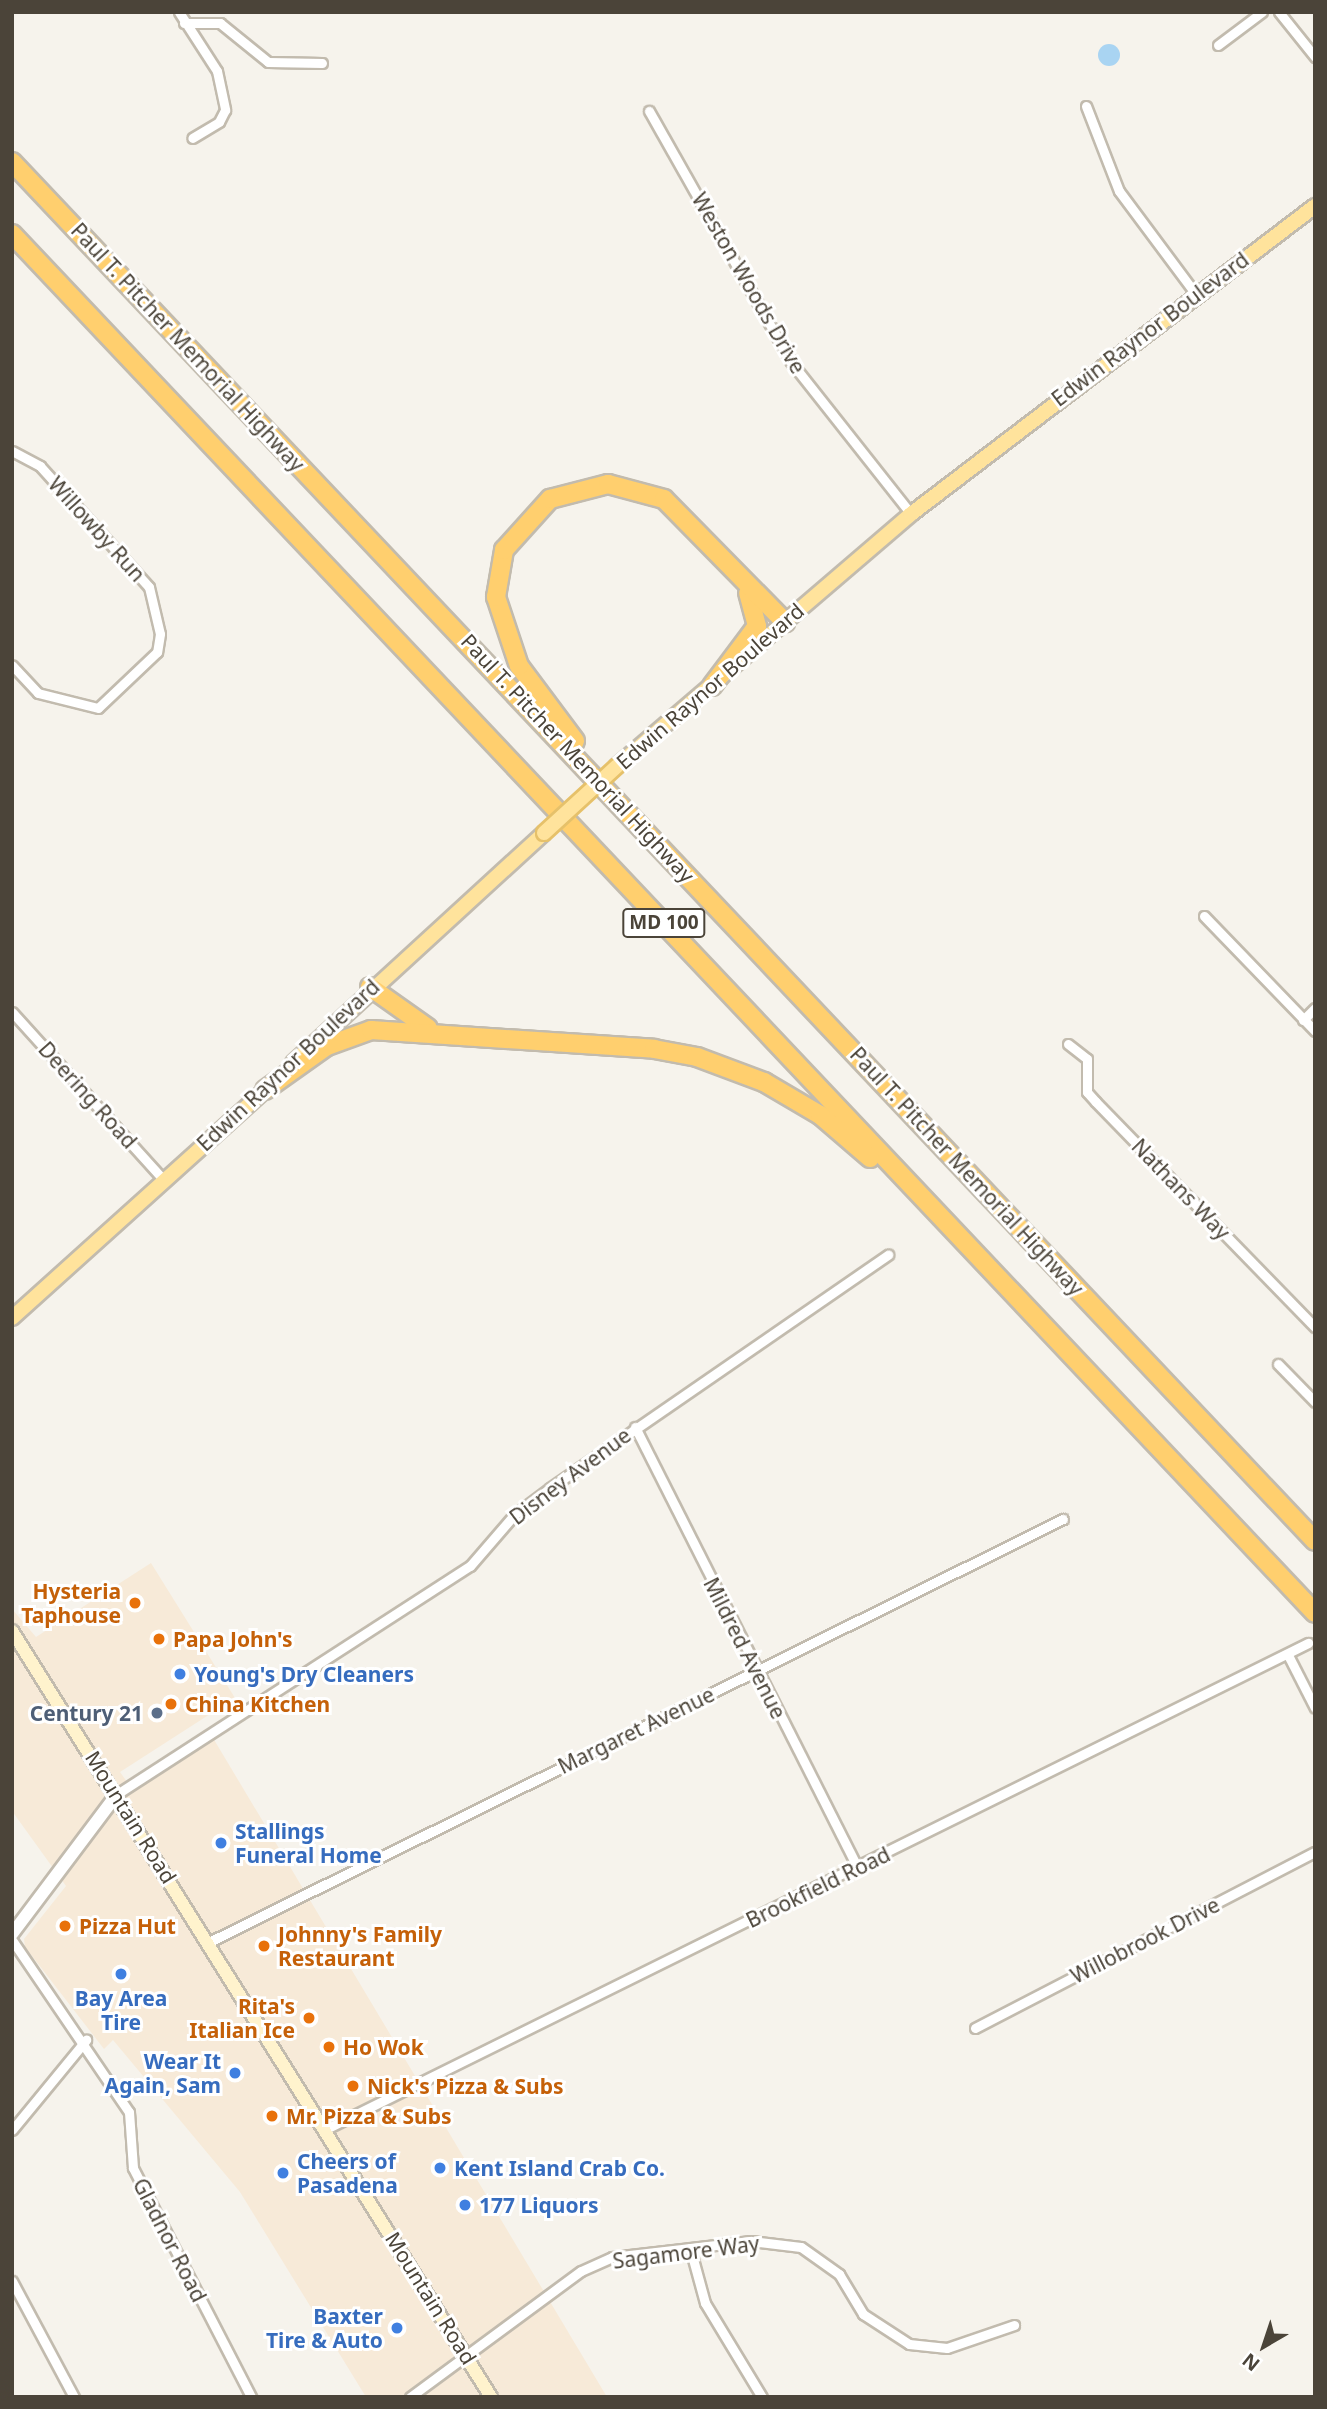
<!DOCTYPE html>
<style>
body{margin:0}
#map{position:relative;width:1327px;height:2409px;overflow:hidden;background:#f6f3ec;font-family:"Noto Sans",sans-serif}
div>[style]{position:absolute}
.commercial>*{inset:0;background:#f7ead8}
.water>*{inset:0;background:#a9d4f2}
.round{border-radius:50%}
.roads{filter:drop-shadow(2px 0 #c2bbae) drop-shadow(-2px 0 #c2bbae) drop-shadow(0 2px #c2bbae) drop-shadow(0 -2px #c2bbae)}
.minor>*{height:9px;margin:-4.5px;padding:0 4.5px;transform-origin:4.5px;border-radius:4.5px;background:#fff}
.tertiary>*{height:12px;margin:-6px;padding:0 6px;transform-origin:6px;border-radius:6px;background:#fff}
.secondary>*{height:12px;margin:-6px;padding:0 6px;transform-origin:6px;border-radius:6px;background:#fff3cd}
.primary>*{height:14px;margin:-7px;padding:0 7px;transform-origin:7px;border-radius:7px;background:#ffe39c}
.motorway>*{height:18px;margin:-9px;padding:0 9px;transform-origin:9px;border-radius:9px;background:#ffcf6e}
.bridges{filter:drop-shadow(2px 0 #e6c16a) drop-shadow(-2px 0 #e6c16a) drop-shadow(0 2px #e6c16a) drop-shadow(0 -2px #e6c16a)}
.primary-bridge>*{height:14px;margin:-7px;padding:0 7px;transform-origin:7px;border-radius:7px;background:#ffe39c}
.dots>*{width:19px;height:19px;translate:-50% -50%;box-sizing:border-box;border:4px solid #fff;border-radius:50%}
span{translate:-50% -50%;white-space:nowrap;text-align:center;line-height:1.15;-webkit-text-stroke:6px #fff;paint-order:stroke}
.shield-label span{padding:2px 5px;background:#fff;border:2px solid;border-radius:5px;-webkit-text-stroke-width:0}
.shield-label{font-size:19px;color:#4b4439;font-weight:700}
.street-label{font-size:21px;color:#4b4439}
.food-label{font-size:21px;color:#c56008;font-weight:700}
.right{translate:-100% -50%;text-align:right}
.left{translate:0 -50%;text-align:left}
.shop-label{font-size:21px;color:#366cbe;font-weight:700}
.service-label{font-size:21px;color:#4e5e75;font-weight:700}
.frame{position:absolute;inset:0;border:14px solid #4b4439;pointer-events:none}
.north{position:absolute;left:1229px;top:2311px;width:70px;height:70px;-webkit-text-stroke:5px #fff;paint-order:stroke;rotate:219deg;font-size:19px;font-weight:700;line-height:28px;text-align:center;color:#4b4439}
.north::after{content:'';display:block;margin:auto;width:24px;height:32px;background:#4b4439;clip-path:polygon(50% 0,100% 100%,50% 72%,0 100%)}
</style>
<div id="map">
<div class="commercial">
<i style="clip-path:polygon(151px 1563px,235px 1698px,120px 1772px,132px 1789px,213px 1738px,607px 2397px,366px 2397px,240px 2192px,113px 2040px,104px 2049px,25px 1947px,24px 1939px,66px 1886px,12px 1811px,12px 1609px,36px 1637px)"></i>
</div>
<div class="water">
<i class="round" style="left:1098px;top:44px;width:22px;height:22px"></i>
</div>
<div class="roads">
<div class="minor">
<i style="left:179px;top:12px;width:70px;rotate:57.2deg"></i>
<i style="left:217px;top:71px;width:40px;rotate:78deg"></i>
<i style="left:225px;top:110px;width:13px;rotate:117deg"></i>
<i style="left:219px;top:122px;width:31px;rotate:149deg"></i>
<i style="left:1279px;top:12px;width:58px;rotate:51.3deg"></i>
<i style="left:184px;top:23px;width:36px"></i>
<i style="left:220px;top:23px;width:62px;rotate:39.1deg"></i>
<i style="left:268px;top:62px;width:54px;rotate:1.1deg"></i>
<i style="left:1218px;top:45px;width:55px;rotate:-36.9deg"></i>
<i style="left:1086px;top:106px;width:91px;rotate:68.8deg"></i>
<i style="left:1119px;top:191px;width:127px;rotate:53.3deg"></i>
<i style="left:649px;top:111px;width:288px;rotate:60.5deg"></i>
<i style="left:791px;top:362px;width:194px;rotate:51.7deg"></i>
<i style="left:12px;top:451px;width:32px;rotate:28deg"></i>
<i style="left:40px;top:466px;width:163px;rotate:48deg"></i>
<i style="left:149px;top:587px;width:48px;rotate:76.8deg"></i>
<i style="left:160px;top:634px;width:18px;rotate:99deg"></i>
<i style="left:157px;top:652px;width:81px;rotate:136.5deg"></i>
<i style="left:98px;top:708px;width:62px;rotate:-166deg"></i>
<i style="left:38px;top:693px;width:38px;rotate:-133deg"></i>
<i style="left:1204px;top:916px;width:160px;rotate:46deg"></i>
<i style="left:12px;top:1012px;width:225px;rotate:47.9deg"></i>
<i style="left:1303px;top:1020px;width:17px;rotate:-45deg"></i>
<i style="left:1068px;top:1044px;width:24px;rotate:38deg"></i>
<i style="left:1087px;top:1059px;width:33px;rotate:90deg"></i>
<i style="left:1087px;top:1092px;width:13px;rotate:48deg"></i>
<i style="left:1096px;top:1102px;width:314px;rotate:45.8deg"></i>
<i style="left:1278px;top:1364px;width:53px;rotate:45.8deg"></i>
<i style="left:635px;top:1427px;width:493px;rotate:63.2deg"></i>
<i style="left:1288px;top:1655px;width:59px;rotate:63deg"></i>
<i style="left:117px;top:1794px;width:420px;rotate:-32.9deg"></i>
<i style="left:470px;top:1566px;width:67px;rotate:-49.2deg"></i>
<i style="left:514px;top:1515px;width:45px;rotate:-36.9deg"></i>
<i style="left:550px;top:1488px;width:411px;rotate:-34.6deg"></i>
<i style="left:12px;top:1940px;width:208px;rotate:55.8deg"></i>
<i style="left:129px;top:2112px;width:56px;rotate:85.9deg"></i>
<i style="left:133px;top:2168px;width:258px;rotate:62.7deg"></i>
<i style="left:209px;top:1942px;width:953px;rotate:-26.35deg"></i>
<i style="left:975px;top:2028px;width:383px;rotate:-27.4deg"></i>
<i style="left:326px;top:2129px;width:1096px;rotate:-26.33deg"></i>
<i style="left:12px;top:2130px;width:117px;rotate:-50.6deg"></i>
<i style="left:690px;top:2248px;width:57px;rotate:74.7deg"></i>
<i style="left:705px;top:2303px;width:110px;rotate:58.8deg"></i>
<i style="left:12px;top:2281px;width:132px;rotate:61.9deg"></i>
<i style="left:410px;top:2397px;width:212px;rotate:-36.4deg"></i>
<i style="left:581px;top:2271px;width:34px;rotate:-24deg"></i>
<i style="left:612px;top:2257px;width:79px;rotate:-6.6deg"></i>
<i style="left:690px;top:2248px;width:61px;rotate:-6.5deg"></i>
<i style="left:751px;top:2241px;width:50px;rotate:6.8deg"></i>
<i style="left:801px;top:2247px;width:47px;rotate:35.4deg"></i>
<i style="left:839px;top:2274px;width:47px;rotate:59deg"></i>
<i style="left:863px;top:2314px;width:55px;rotate:33.1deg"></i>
<i style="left:909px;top:2344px;width:38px;rotate:6deg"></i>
<i style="left:947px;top:2348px;width:71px;rotate:-18.9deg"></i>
</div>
<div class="tertiary">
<i style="left:12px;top:1934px;width:175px;rotate:-53.1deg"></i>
</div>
<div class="secondary">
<i style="left:12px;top:1631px;width:903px;rotate:57.98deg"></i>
</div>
<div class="primary">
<i style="left:617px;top:766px;width:387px;rotate:-40.6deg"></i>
<i style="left:911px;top:514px;width:508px;rotate:-37.32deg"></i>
<i style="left:293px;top:1063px;width:340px;rotate:-42.5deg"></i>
<i style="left:12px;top:1318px;width:348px;rotate:-42deg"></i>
</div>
<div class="motorway">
<i style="left:12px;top:162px;width:1897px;rotate:46.62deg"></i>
<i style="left:12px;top:234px;width:1897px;rotate:46.62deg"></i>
<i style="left:712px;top:686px;width:75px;rotate:-53.1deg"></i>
<i style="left:757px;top:626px;width:34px;rotate:-105deg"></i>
<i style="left:575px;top:741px;width:94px;rotate:-126.7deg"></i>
<i style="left:519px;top:666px;width:73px;rotate:-108.4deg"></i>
<i style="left:496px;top:597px;width:48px;rotate:-80.3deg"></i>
<i style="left:504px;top:550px;width:69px;rotate:-48deg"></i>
<i style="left:550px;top:499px;width:60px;rotate:-14.5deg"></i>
<i style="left:608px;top:484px;width:58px;rotate:15deg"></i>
<i style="left:664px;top:499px;width:173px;rotate:45.5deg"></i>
<i style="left:370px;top:987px;width:71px;rotate:35.3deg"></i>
<i style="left:265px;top:1090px;width:76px;rotate:-35.4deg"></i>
<i style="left:327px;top:1046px;width:47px;rotate:-20deg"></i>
<i style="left:371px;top:1030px;width:284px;rotate:3.8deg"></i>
<i style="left:654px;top:1049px;width:44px;rotate:10.5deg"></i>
<i style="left:697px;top:1057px;width:72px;rotate:20.5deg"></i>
<i style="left:764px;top:1082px;width:65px;rotate:30.5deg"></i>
<i style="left:820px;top:1115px;width:66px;rotate:40.7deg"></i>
</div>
</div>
<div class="bridges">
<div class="primary-bridge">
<i style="left:544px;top:833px;width:99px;rotate:-42.5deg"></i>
</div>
</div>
<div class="dots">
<i style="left:135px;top:1603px;background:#e8710a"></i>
<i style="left:159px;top:1639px;background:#e8710a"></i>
<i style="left:180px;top:1674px;background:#3f7fe0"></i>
<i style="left:171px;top:1704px;background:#e8710a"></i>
<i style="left:157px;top:1713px;background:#5c6f8a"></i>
<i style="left:221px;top:1843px;background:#3f7fe0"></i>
<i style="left:65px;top:1926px;background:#e8710a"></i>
<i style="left:264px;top:1946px;background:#e8710a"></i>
<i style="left:121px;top:1974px;background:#3f7fe0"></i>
<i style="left:309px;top:2018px;background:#e8710a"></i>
<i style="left:329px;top:2047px;background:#e8710a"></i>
<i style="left:235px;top:2073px;background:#3f7fe0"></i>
<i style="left:353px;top:2086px;background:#e8710a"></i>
<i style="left:272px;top:2116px;background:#e8710a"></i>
<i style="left:440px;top:2168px;background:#3f7fe0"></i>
<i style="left:283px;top:2173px;background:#3f7fe0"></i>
<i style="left:465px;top:2205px;background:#3f7fe0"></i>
<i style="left:397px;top:2328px;background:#3f7fe0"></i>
</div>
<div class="shield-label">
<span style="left:664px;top:923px">MD 100</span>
</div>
<div class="street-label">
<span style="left:749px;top:283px;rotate:60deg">Weston Woods Drive</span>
<span style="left:1150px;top:329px;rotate:-37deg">Edwin Raynor Boulevard</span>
<span style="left:188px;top:347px;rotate:47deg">Paul T. Pitcher Memorial Highway</span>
<span style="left:97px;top:529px;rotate:48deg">Willowby Run</span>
<span style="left:710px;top:686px;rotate:-41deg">Edwin Raynor Boulevard</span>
<span style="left:578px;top:758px;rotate:47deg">Paul T. Pitcher Memorial Highway</span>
<span style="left:288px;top:1065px;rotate:-43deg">Edwin Raynor Boulevard</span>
<span style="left:88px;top:1095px;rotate:48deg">Deering Road</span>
<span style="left:967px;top:1171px;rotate:47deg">Paul T. Pitcher Memorial Highway</span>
<span style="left:1181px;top:1189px;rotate:46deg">Nathans Way</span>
<span style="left:570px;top:1476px;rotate:-37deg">Disney Avenue</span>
<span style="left:745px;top:1648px;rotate:63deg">Mildred Avenue</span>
<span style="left:636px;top:1730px;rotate:-26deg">Margaret Avenue</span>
<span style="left:131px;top:1817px;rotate:58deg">Mountain Road</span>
<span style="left:818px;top:1887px;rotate:-26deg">Brookfield Road</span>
<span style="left:1145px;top:1940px;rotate:-27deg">Willobrook Drive</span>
<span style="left:170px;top:2240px;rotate:63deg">Gladnor Road</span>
<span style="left:686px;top:2252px;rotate:-7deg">Sagamore Way</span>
<span style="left:431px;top:2298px;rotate:58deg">Mountain Road</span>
</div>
<div class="food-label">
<span class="right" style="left:121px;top:1603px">Hysteria<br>Taphouse</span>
<span class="left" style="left:173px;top:1639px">Papa John's</span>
<span class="left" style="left:185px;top:1704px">China Kitchen</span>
<span class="left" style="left:79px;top:1926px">Pizza Hut</span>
<span class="left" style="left:278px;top:1946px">Johnny's Family<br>Restaurant</span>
<span class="right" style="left:295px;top:2018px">Rita's<br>Italian Ice</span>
<span class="left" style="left:343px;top:2047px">Ho Wok</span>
<span class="left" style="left:367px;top:2086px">Nick's Pizza &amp; Subs</span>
<span class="left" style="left:286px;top:2116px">Mr. Pizza &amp; Subs</span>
</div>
<div class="shop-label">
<span class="left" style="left:194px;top:1674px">Young's Dry Cleaners</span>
<span class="left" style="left:235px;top:1843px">Stallings<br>Funeral Home</span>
<span style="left:121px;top:2010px">Bay Area<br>Tire</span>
<span class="right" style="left:221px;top:2073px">Wear It<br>Again, Sam</span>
<span class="left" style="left:297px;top:2173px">Cheers of<br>Pasadena</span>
<span class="left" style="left:454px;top:2168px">Kent Island Crab Co.</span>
<span class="left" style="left:479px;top:2205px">177 Liquors</span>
<span class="right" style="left:383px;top:2328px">Baxter<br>Tire &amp; Auto</span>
</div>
<div class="service-label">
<span class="right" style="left:143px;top:1713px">Century 21</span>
</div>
<div class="frame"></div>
<div class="north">N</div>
</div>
